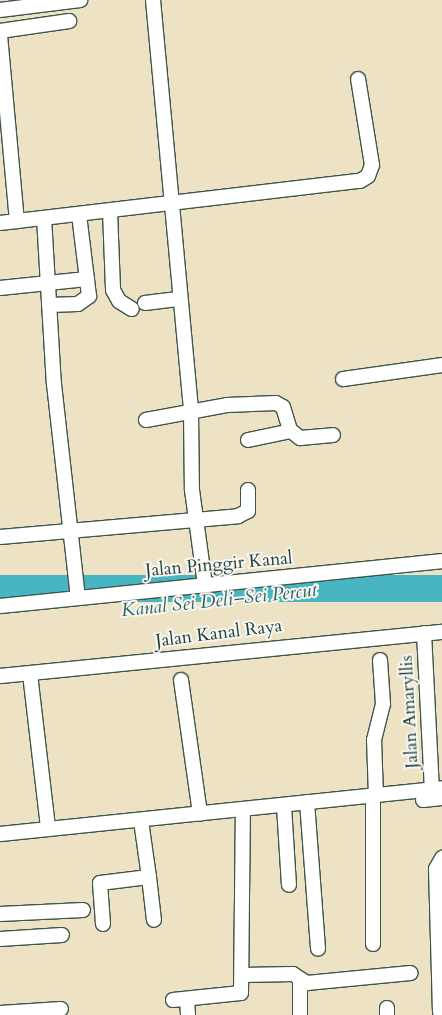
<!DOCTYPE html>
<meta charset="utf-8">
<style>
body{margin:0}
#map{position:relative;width:442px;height:1015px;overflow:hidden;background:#eee2c5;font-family:Cardo,serif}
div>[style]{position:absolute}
.water>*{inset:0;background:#47b5c2;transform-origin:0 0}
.roads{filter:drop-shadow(1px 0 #3e564a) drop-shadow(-1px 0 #3e564a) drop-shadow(0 1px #3e564a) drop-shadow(0 -1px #3e564a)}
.minor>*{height:14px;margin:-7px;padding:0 7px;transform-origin:7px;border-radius:7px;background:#fff}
span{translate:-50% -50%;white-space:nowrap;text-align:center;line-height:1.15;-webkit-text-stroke:4px #f6f6f2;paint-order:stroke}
.street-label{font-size:18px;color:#1f3d34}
.water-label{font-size:19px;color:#2b615f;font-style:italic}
</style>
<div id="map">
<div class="water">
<i style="left:442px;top:575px;width:27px;height:444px;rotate:90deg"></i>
</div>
<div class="roads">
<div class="minor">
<i style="left:153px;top:0;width:415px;rotate:84.7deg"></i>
<i style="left:191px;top:413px;width:77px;rotate:89.3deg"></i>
<i style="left:192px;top:490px;width:96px;rotate:82.2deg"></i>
<i style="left:0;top:10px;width:81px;rotate:-7.1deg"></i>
<i style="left:0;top:31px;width:70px;rotate:-8.2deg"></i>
<i style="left:0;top:35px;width:187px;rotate:84.8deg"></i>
<i style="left:110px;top:211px;width:79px;rotate:87.8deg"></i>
<i style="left:113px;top:290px;width:13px;rotate:61deg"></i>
<i style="left:119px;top:301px;width:15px;rotate:32deg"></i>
<i style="left:44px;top:218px;width:166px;rotate:86.6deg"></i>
<i style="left:54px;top:384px;width:215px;rotate:83.6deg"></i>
<i style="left:0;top:223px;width:362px;rotate:-6.7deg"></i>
<i style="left:360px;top:181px;width:9px;rotate:-32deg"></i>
<i style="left:368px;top:176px;width:12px;rotate:-70deg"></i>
<i style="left:372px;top:165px;width:87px;rotate:-99.2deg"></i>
<i style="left:0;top:288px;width:87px;rotate:-5.9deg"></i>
<i style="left:145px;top:303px;width:35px;rotate:-7deg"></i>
<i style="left:49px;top:305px;width:29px;rotate:-2deg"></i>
<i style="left:78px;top:304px;width:14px;rotate:-36deg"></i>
<i style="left:89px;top:296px;width:82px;rotate:-97deg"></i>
<i style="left:343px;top:379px;width:100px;rotate:-8deg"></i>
<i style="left:146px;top:420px;width:82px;rotate:-10.5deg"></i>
<i style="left:227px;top:405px;width:49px;rotate:-2.3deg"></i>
<i style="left:276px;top:403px;width:8px;rotate:30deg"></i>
<i style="left:283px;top:407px;width:24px;rotate:73deg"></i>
<i style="left:290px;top:430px;width:13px;rotate:39deg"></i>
<i style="left:300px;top:438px;width:33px;rotate:-5deg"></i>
<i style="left:248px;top:440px;width:44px;rotate:-11.8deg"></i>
<i style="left:0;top:537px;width:239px;rotate:-5deg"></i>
<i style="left:238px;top:516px;width:11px;rotate:-27deg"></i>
<i style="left:248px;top:511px;width:21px;rotate:-90deg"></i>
<i style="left:0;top:606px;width:444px;rotate:-5.8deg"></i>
<i style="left:424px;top:633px;width:156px;rotate:87.1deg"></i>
<i style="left:30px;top:674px;width:155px;rotate:83.3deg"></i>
<i style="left:0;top:676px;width:444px;rotate:-5.7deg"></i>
<i style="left:181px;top:680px;width:135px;rotate:81.9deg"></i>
<i style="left:376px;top:796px;width:56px;rotate:-92deg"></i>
<i style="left:374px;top:740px;width:37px;rotate:-76deg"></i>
<i style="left:383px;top:704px;width:44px;rotate:-93.9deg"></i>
<i style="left:423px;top:800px;width:19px;rotate:-6deg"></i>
<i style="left:307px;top:802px;width:147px;rotate:85.7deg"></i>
<i style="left:284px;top:806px;width:79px;rotate:86.4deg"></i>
<i style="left:0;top:834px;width:444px;rotate:-5.9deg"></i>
<i style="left:149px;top:877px;width:43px;rotate:83.4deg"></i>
<i style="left:0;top:914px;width:83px;rotate:-2.8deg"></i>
<i style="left:103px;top:924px;width:41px;rotate:-94.2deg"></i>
<i style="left:100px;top:883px;width:49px;rotate:-7deg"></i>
<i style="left:149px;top:877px;width:57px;rotate:-98.1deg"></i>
<i style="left:0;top:939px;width:62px;rotate:-3.7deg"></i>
<i style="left:373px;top:944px;width:148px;rotate:-90deg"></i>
<i style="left:242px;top:975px;width:51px;rotate:-1.1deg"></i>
<i style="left:293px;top:974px;width:17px;rotate:33deg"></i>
<i style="left:307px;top:983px;width:104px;rotate:-5.5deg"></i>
<i style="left:300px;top:980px;width:35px;rotate:90deg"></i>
<i style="left:173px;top:1000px;width:68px;rotate:-5.9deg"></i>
<i style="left:241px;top:993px;width:182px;rotate:-89.4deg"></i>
<i style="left:187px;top:1000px;width:15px;rotate:86deg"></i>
<i style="left:387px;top:1008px;width:7px;rotate:90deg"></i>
<i style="left:440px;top:1012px;width:143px;rotate:-91.6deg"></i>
<i style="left:436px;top:869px;width:13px;rotate:-61deg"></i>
<i style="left:0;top:1013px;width:61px;rotate:-3.8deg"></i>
</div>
</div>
<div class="street-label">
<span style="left:219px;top:565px;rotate:-5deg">Jalan Pinggir Kanal</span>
<span style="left:219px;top:634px;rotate:-7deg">Jalan Kanal Raya</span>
<span style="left:410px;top:712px;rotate:-93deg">Jalan Amaryllis</span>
</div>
<div class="water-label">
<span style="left:219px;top:601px;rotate:-6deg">Kanal Sei Deli–Sei Percut</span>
</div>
</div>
